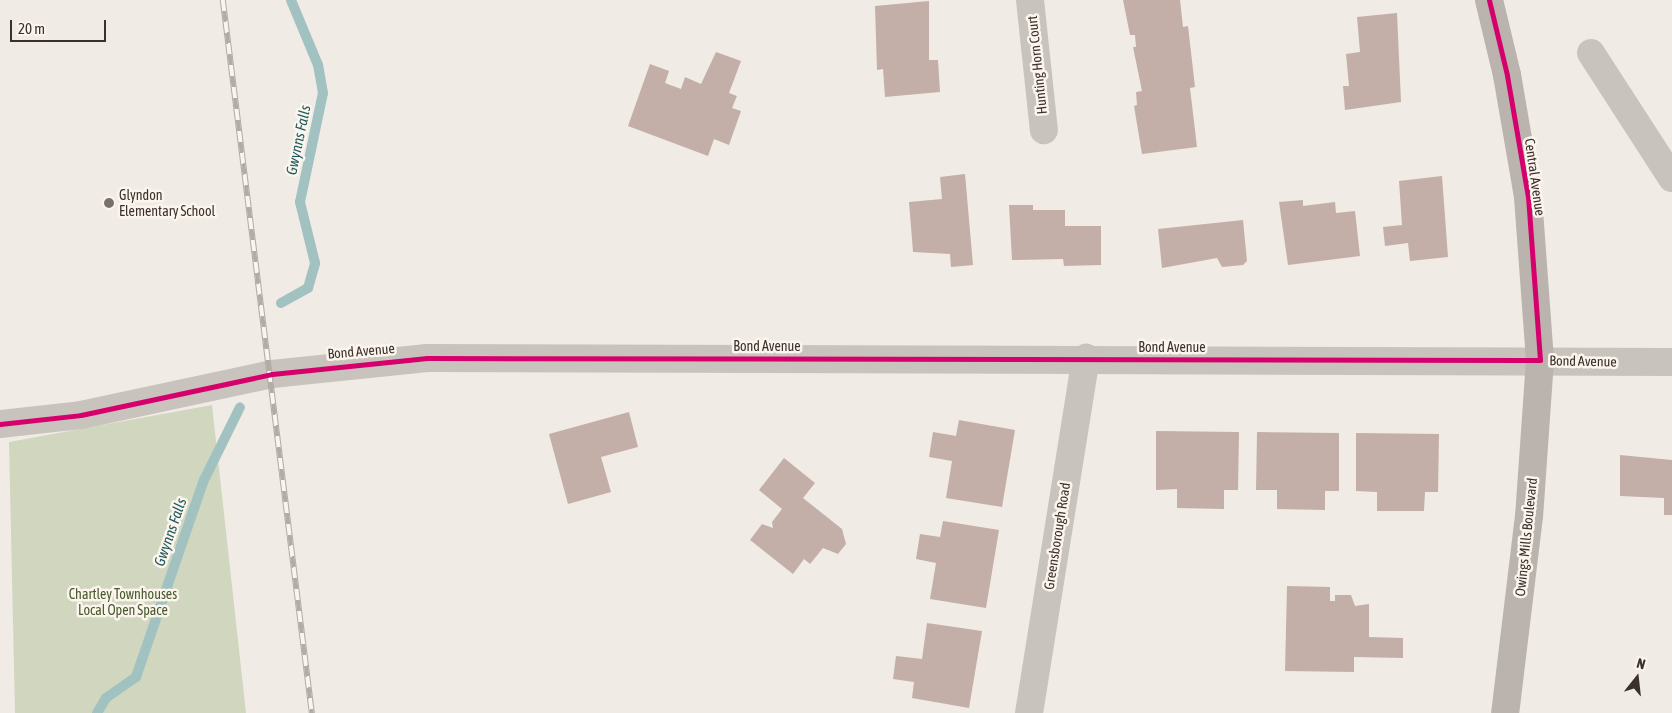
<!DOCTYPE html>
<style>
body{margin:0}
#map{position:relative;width:1672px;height:713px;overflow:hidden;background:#f0ebe5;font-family:"Asap Condensed",sans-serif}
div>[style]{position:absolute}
.green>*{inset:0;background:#d1d6bf}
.stream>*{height:10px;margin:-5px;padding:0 5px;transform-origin:5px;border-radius:5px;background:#a1c2c1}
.building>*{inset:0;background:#c3afa7}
.minor>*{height:28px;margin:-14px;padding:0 14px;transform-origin:14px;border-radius:14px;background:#c9c3be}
.tertiary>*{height:28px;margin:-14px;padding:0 14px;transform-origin:14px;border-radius:14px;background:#c9c3be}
.secondary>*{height:28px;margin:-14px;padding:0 14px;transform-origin:14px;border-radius:14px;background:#bab3ae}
.rail>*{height:5.5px;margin-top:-2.75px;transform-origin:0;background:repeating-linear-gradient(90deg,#fbf5ee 0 11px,#b1aca8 0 22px);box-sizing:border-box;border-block:1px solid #b1aca8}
.cycleway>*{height:5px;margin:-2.5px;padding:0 2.5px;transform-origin:2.5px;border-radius:2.5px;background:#d6006c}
.dots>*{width:14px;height:14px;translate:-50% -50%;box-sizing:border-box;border:2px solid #fbf5ee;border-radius:50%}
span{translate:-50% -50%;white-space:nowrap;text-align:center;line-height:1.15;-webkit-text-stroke:5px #fbf5ee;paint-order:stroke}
.street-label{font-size:14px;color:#3b302b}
.poi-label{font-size:14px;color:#3b302b}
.left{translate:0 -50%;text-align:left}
.park-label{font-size:14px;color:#4a5a2e}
.water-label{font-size:15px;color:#1f5a5e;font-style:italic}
.north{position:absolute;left:1612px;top:653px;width:50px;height:50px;-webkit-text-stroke:4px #fbf5ee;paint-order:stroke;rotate:16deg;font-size:14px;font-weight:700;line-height:20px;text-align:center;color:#3b302b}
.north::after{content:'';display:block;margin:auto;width:18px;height:22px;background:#3b302b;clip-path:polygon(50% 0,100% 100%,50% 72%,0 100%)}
.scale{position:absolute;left:10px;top:20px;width:96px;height:22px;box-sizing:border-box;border:2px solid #3b302b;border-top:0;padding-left:6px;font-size:15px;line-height:18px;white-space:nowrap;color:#3b302b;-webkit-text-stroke:4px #fbf5ee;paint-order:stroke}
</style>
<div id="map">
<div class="green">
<i style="clip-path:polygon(212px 405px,246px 713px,15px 713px,9px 442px)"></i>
</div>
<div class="stream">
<i style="left:281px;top:303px;width:31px;rotate:-29deg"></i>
<i style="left:308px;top:288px;width:26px;rotate:-74deg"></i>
<i style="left:315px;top:263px;width:63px;rotate:-103.8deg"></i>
<i style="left:300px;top:202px;width:111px;rotate:-78.1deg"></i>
<i style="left:323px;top:93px;width:28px;rotate:-100deg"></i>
<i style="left:318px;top:65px;width:70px;rotate:-112.6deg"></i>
<i style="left:97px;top:713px;width:17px;rotate:-59deg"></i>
<i style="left:106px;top:698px;width:37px;rotate:-35deg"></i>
<i style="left:136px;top:677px;width:208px;rotate:-71deg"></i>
<i style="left:204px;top:480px;width:81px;rotate:-63.7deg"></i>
</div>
<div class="building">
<i style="clip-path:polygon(1123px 0,1180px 0,1183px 27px,1188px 26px,1195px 87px,1190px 88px,1197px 147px,1142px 154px,1134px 106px,1137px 105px,1136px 92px,1142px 91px,1133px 47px,1136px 47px,1135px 35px,1130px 35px)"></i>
<i style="clip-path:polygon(929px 1px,929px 60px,938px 60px,940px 92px,885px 97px,883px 69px,877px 70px,875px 6px)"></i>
<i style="clip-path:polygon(1397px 13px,1401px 102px,1345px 110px,1343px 86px,1349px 86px,1346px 54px,1360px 52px,1357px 17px)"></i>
<i style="clip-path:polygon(716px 52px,741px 61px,729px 93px,737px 96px,732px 108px,741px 111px,729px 145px,714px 139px,708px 156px,628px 126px,650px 64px,669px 71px,665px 83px,681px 89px,685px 77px,701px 84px)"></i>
<i style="clip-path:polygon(965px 174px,973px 265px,951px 267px,950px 254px,913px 252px,909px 202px,942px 199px,940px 177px)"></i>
<i style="clip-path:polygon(1442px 176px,1448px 257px,1410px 261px,1408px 243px,1385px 246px,1383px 227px,1402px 225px,1399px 181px)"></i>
<i style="clip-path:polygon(1303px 200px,1303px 206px,1335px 202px,1336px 213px,1355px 211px,1360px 256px,1288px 265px,1279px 202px)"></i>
<i style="clip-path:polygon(1009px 205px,1033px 205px,1033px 210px,1065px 210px,1065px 226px,1101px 226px,1101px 265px,1064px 266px,1063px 259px,1012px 260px)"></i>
<i style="clip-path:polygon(1243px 220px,1247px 261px,1243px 265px,1222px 267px,1217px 258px,1162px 268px,1158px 229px)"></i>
<i style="clip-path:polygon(629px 412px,638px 447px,601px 457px,611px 492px,568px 504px,549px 434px)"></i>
<i style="clip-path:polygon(959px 420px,1015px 430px,1002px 507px,946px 498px,952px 461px,929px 457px,933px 432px,956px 436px)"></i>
<i style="clip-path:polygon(1156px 431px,1239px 432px,1238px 490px,1224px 490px,1224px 509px,1177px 508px,1177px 489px,1156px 490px)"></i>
<i style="clip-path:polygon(1257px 432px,1339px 433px,1339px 491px,1325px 491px,1325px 510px,1277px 509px,1277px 490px,1256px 490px)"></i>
<i style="clip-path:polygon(1356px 433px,1439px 434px,1438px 492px,1425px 492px,1424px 511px,1377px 511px,1377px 492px,1356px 491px)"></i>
<i style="clip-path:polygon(1620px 455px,1672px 460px,1672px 515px,1664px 515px,1664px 498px,1620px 496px)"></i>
<i style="clip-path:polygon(784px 458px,815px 483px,803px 498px,842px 529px,846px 544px,838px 554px,823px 548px,810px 564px,804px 559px,793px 574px,750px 540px,762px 524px,773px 528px,772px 522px,782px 509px,759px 490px)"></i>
<i style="clip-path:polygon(943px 521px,999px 530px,986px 608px,930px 599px,936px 563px,916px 559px,920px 534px,940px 537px)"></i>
<i style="clip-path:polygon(1287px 586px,1330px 587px,1330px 601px,1335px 601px,1335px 595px,1351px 595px,1355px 606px,1369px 604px,1369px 637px,1403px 638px,1403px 658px,1354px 657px,1354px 672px,1285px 671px)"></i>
<i style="clip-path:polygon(927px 623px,982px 631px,969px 708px,912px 698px,914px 682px,893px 679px,896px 656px,922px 659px)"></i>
</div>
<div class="minor">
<i style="left:1030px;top:0;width:131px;rotate:83.9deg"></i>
<i style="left:1591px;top:53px;width:149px;rotate:57.1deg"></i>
<i style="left:1029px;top:713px;width:360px;rotate:-80.9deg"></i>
</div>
<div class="tertiary">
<i style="left:0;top:424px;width:81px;rotate:-6.3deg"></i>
<i style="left:81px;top:415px;width:195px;rotate:-12.1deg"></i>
<i style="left:272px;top:374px;width:156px;rotate:-5.9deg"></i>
<i style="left:427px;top:358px;width:1245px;rotate:0.18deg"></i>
</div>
<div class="secondary">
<i style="left:1489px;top:0;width:77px;rotate:76.5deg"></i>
<i style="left:1507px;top:75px;width:124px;rotate:80.2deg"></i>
<i style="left:1528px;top:197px;width:163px;rotate:85.8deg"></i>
<i style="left:1540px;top:360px;width:156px;rotate:94deg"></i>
<i style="left:1529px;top:516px;width:198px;rotate:96.9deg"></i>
</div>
<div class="rail">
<i style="left:223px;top:0;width:719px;rotate:82.88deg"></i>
</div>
<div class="cycleway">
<i style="left:0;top:424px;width:81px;rotate:-6.3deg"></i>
<i style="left:81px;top:415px;width:195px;rotate:-12.1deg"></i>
<i style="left:272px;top:374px;width:156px;rotate:-5.9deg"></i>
<i style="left:427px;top:358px;width:1113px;rotate:0.1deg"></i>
<i style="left:1540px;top:360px;width:163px;rotate:-94.2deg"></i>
<i style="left:1528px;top:197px;width:124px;rotate:-99.8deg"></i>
<i style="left:1507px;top:75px;width:77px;rotate:-103.5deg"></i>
</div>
<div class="dots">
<i style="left:109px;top:203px;background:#7a716c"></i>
</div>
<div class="street-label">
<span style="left:1037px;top:65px;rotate:-96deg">Hunting Horn Court</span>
<span style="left:1535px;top:177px;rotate:82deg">Central Avenue</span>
<span style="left:767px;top:346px">Bond Avenue</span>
<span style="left:1172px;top:347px">Bond Avenue</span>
<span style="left:361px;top:351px;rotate:-5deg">Bond Avenue</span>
<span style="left:1583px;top:361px;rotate:1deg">Bond Avenue</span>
<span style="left:1057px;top:536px;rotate:-81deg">Greensborough Road</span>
<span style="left:1526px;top:537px;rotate:-84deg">Owings Mills Boulevard</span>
</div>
<div class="poi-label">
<span class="left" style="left:119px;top:203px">Glyndon<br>Elementary School</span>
</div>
<div class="park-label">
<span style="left:123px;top:602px">Chartley Townhouses<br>Local Open Space</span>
</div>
<div class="water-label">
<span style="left:298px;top:140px;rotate:-78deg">Gwynns Falls</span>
<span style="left:170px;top:532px;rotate:-71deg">Gwynns Falls</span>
</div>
<div class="north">N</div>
<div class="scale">20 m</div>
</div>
